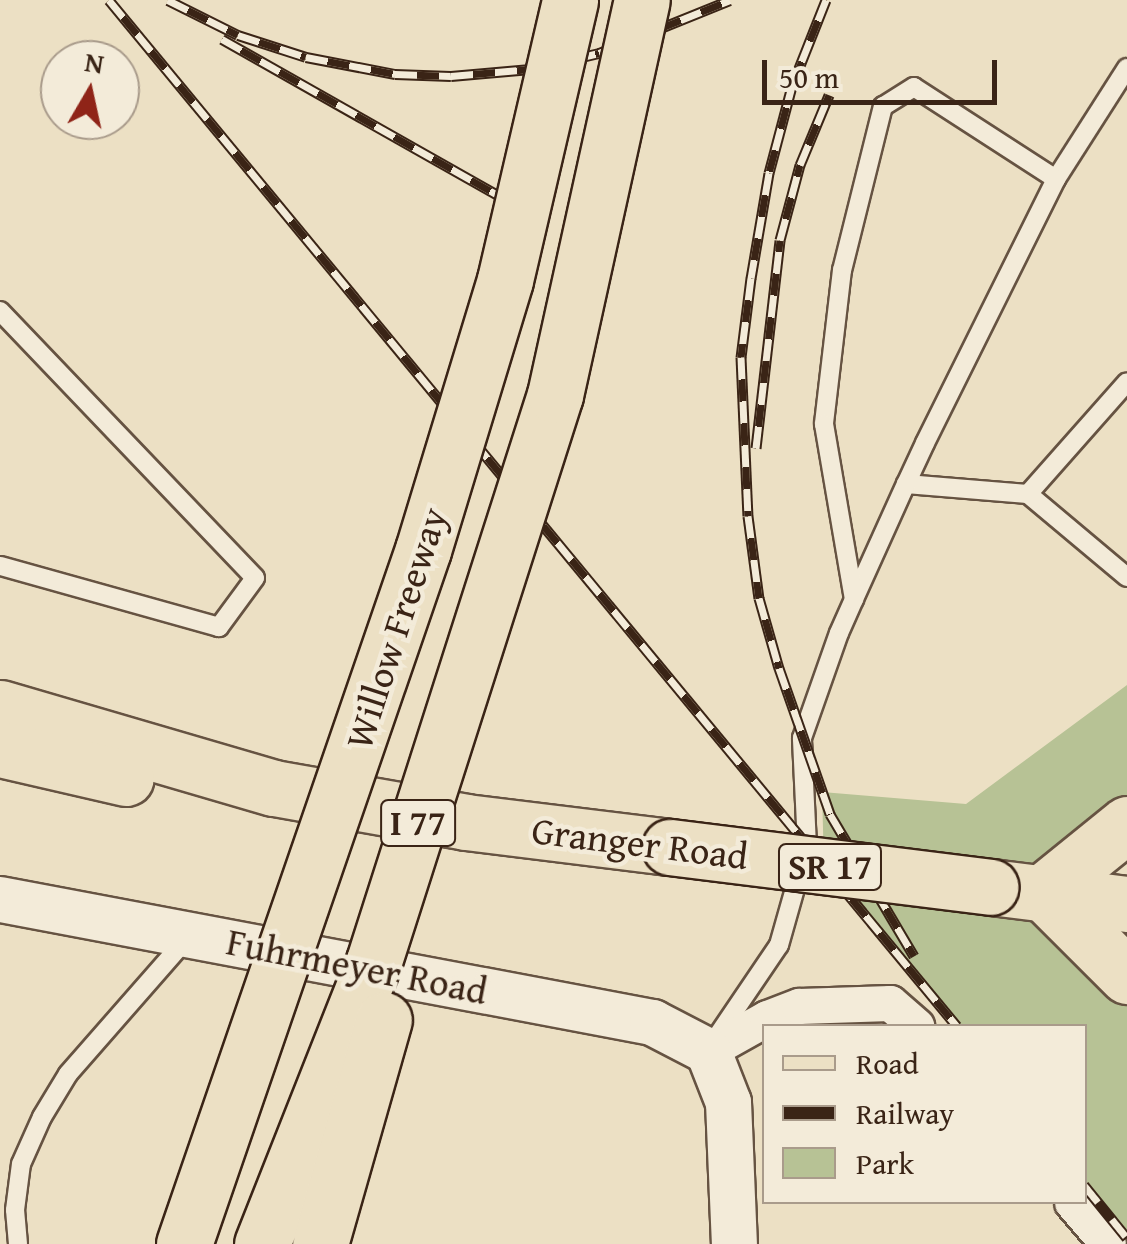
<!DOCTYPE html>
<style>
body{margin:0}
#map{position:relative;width:1127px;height:1244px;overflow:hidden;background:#ece0c4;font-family:"Gentium Book Plus",serif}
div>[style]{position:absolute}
.green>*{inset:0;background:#b7c295}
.roads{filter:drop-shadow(2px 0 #665342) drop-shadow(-2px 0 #665342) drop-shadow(0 2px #665342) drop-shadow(0 -2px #665342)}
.service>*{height:18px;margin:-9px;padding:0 9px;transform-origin:9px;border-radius:9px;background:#f3ebd9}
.minor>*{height:35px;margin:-17.5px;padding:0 17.5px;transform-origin:17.5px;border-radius:17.5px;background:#f3ebd9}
.tertiary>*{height:45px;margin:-22.5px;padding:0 22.5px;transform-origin:22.5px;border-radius:22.5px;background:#f3ebd9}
.primary>*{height:55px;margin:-27.5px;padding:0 27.5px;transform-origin:27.5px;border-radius:27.5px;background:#ece0c4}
.rail>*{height:11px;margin-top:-5.5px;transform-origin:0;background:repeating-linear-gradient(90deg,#f3ebd9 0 22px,#3a2416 0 44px);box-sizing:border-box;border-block:2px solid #3a2416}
.bridges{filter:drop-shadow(2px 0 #3a2416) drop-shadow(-2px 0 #3a2416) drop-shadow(0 2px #3a2416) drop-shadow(0 -2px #3a2416)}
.primary-bridge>*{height:55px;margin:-27.5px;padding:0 27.5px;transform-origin:27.5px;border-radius:27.5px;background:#ece0c4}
.motorway-bridge>*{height:55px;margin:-27.5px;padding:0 27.5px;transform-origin:27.5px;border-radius:27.5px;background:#ece0c4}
span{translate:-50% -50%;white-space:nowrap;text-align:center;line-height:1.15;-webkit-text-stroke:9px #f3ebd9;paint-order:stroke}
.shield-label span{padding:2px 8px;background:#f3ebd9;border:2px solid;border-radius:8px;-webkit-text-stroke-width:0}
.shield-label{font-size:35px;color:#3a2416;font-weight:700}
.street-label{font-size:38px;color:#3a2416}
.legend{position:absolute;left:762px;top:1024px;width:325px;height:180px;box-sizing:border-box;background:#f3ebd9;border:2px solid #a99b8b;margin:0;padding:12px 18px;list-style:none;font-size:30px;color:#3a2416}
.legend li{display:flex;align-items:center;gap:20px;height:50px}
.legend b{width:50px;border:2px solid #a99b8b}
.north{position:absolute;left:40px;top:40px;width:100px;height:100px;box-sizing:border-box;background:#f3ebd9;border:2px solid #a99b8b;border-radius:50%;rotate:9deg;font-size:28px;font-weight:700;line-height:40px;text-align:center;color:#3a2416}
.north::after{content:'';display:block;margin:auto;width:35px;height:45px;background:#8f2418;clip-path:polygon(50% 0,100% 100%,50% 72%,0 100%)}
.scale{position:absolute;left:762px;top:60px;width:235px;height:45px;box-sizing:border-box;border:5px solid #3a2416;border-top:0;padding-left:12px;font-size:30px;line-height:35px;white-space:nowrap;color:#3a2416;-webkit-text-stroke:8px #f3ebd9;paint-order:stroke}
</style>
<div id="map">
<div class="green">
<i style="clip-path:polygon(1127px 685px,1127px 824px,1098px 844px,1127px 976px,1127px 1240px,1085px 1187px,1084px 1026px,954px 1026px,824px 866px,822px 792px,966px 804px)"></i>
</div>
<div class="roads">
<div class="service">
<i style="left:1056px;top:179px;width:132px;rotate:-57.4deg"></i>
<i style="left:0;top:311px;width:369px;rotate:46.3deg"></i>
<i style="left:255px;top:578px;width:61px;rotate:126.3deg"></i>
<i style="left:219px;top:627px;width:227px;rotate:-164.4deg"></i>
<i style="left:906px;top:484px;width:122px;rotate:4.7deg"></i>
<i style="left:1028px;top:494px;width:149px;rotate:-48.5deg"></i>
<i style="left:1028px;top:494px;width:129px;rotate:40deg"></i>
<i style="left:716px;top:1038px;width:112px;rotate:-55.9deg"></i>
<i style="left:779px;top:945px;width:103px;rotate:-74.2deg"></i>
<i style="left:807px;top:846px;width:108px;rotate:-92.7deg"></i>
<i style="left:802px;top:738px;width:111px;rotate:-70.6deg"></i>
<i style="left:839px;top:633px;width:37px;rotate:-66deg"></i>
<i style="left:854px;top:599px;width:126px;rotate:-65.7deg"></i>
<i style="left:906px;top:484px;width:45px;rotate:-65.1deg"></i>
<i style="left:925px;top:443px;width:295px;rotate:-63.6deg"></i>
<i style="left:1056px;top:179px;width:169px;rotate:-147.1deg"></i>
<i style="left:914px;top:87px;width:36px;rotate:148deg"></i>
<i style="left:883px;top:106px;width:169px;rotate:104deg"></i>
<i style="left:842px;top:270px;width:155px;rotate:96.7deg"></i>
<i style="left:824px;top:424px;width:178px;rotate:80.3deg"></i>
<i style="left:18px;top:1244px;width:34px;rotate:-95deg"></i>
<i style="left:15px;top:1210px;width:46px;rotate:-82.6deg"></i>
<i style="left:21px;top:1164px;width:51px;rotate:-65.9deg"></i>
<i style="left:42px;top:1117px;width:50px;rotate:-58.8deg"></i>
<i style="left:68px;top:1074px;width:179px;rotate:-48.8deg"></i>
</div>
<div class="minor">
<i style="left:708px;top:1051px;width:68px;rotate:-29.2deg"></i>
<i style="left:767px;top:1018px;width:34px;rotate:-21deg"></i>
<i style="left:799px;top:1006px;width:91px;rotate:-1.9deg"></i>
<i style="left:890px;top:1003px;width:35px;rotate:41deg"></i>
<i style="left:1072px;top:1202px;width:55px;rotate:49.4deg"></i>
</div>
<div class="tertiary">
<i style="left:0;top:899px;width:664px;rotate:10.68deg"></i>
<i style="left:652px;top:1022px;width:63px;rotate:27.4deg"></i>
<i style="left:708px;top:1051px;width:55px;rotate:68.6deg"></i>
<i style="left:728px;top:1102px;width:142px;rotate:87.6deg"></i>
</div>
<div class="primary">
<i style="left:0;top:708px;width:285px;rotate:16.3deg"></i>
<i style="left:274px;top:788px;width:195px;rotate:10deg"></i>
<i style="left:466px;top:822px;width:206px;rotate:7deg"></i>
<i style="left:0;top:749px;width:129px;rotate:13deg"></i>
<i style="left:991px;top:887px;width:137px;rotate:7.1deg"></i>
<i style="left:1043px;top:892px;width:119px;rotate:45deg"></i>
<i style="left:1043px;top:892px;width:108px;rotate:-39deg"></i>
</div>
</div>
<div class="rail">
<i style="left:109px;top:0;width:1331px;rotate:50.43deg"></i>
<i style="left:168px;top:0;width:78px;rotate:26.6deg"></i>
<i style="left:238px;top:35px;width:71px;rotate:17.9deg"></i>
<i style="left:306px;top:57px;width:91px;rotate:10.8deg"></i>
<i style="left:395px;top:74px;width:56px;rotate:2deg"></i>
<i style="left:451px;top:76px;width:80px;rotate:-5deg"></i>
<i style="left:531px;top:69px;width:70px;rotate:-13.2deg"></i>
<i style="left:599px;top:53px;width:141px;rotate:-22deg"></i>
<i style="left:826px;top:0;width:92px;rotate:111.6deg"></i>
<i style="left:792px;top:86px;width:90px;rotate:104.8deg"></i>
<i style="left:769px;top:173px;width:107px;rotate:99.7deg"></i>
<i style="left:751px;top:278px;width:80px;rotate:97.2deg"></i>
<i style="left:741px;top:357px;width:159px;rotate:87.5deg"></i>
<i style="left:748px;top:516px;width:83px;rotate:82.4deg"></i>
<i style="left:759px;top:598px;width:73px;rotate:74.1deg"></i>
<i style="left:779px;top:668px;width:155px;rotate:70.7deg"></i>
<i style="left:830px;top:814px;width:165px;rotate:59.4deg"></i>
<i style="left:222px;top:39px;width:355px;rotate:29.5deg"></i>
<i style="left:756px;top:448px;width:209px;rotate:-83.4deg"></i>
<i style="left:780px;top:240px;width:78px;rotate:-75.1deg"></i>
<i style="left:800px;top:165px;width:76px;rotate:-67.5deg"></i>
<i style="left:1084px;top:1185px;width:68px;rotate:50.9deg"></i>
</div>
<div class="bridges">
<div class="primary-bridge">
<i style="left:670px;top:847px;width:323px;rotate:7.1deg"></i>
</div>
<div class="motorway-bridge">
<i style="left:184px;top:1244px;width:734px;rotate:-71deg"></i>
<i style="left:423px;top:550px;width:282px;rotate:-73.1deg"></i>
<i style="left:505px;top:280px;width:287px;rotate:-76.9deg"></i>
<i style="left:262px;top:1244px;width:304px;rotate:-68.4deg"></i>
<i style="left:374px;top:961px;width:594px;rotate:-72.27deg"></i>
<i style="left:555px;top:395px;width:404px;rotate:-77.6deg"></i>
<i style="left:320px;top:1244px;width:233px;rotate:-74.1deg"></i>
</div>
</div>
<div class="shield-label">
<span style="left:418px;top:823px">I 77</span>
<span style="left:830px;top:867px">SR 17</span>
</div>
<div class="street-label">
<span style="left:396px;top:628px;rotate:-72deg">Willow Freeway</span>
<span style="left:640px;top:843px;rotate:7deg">Granger Road</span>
<span style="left:357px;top:966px;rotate:11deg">Fuhrmeyer Road</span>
</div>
<ul class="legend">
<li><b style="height:12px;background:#ece0c4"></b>Road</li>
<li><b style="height:12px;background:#3a2416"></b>Railway</li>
<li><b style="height:28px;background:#b7c295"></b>Park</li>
</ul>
<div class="north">N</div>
<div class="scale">50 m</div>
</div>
